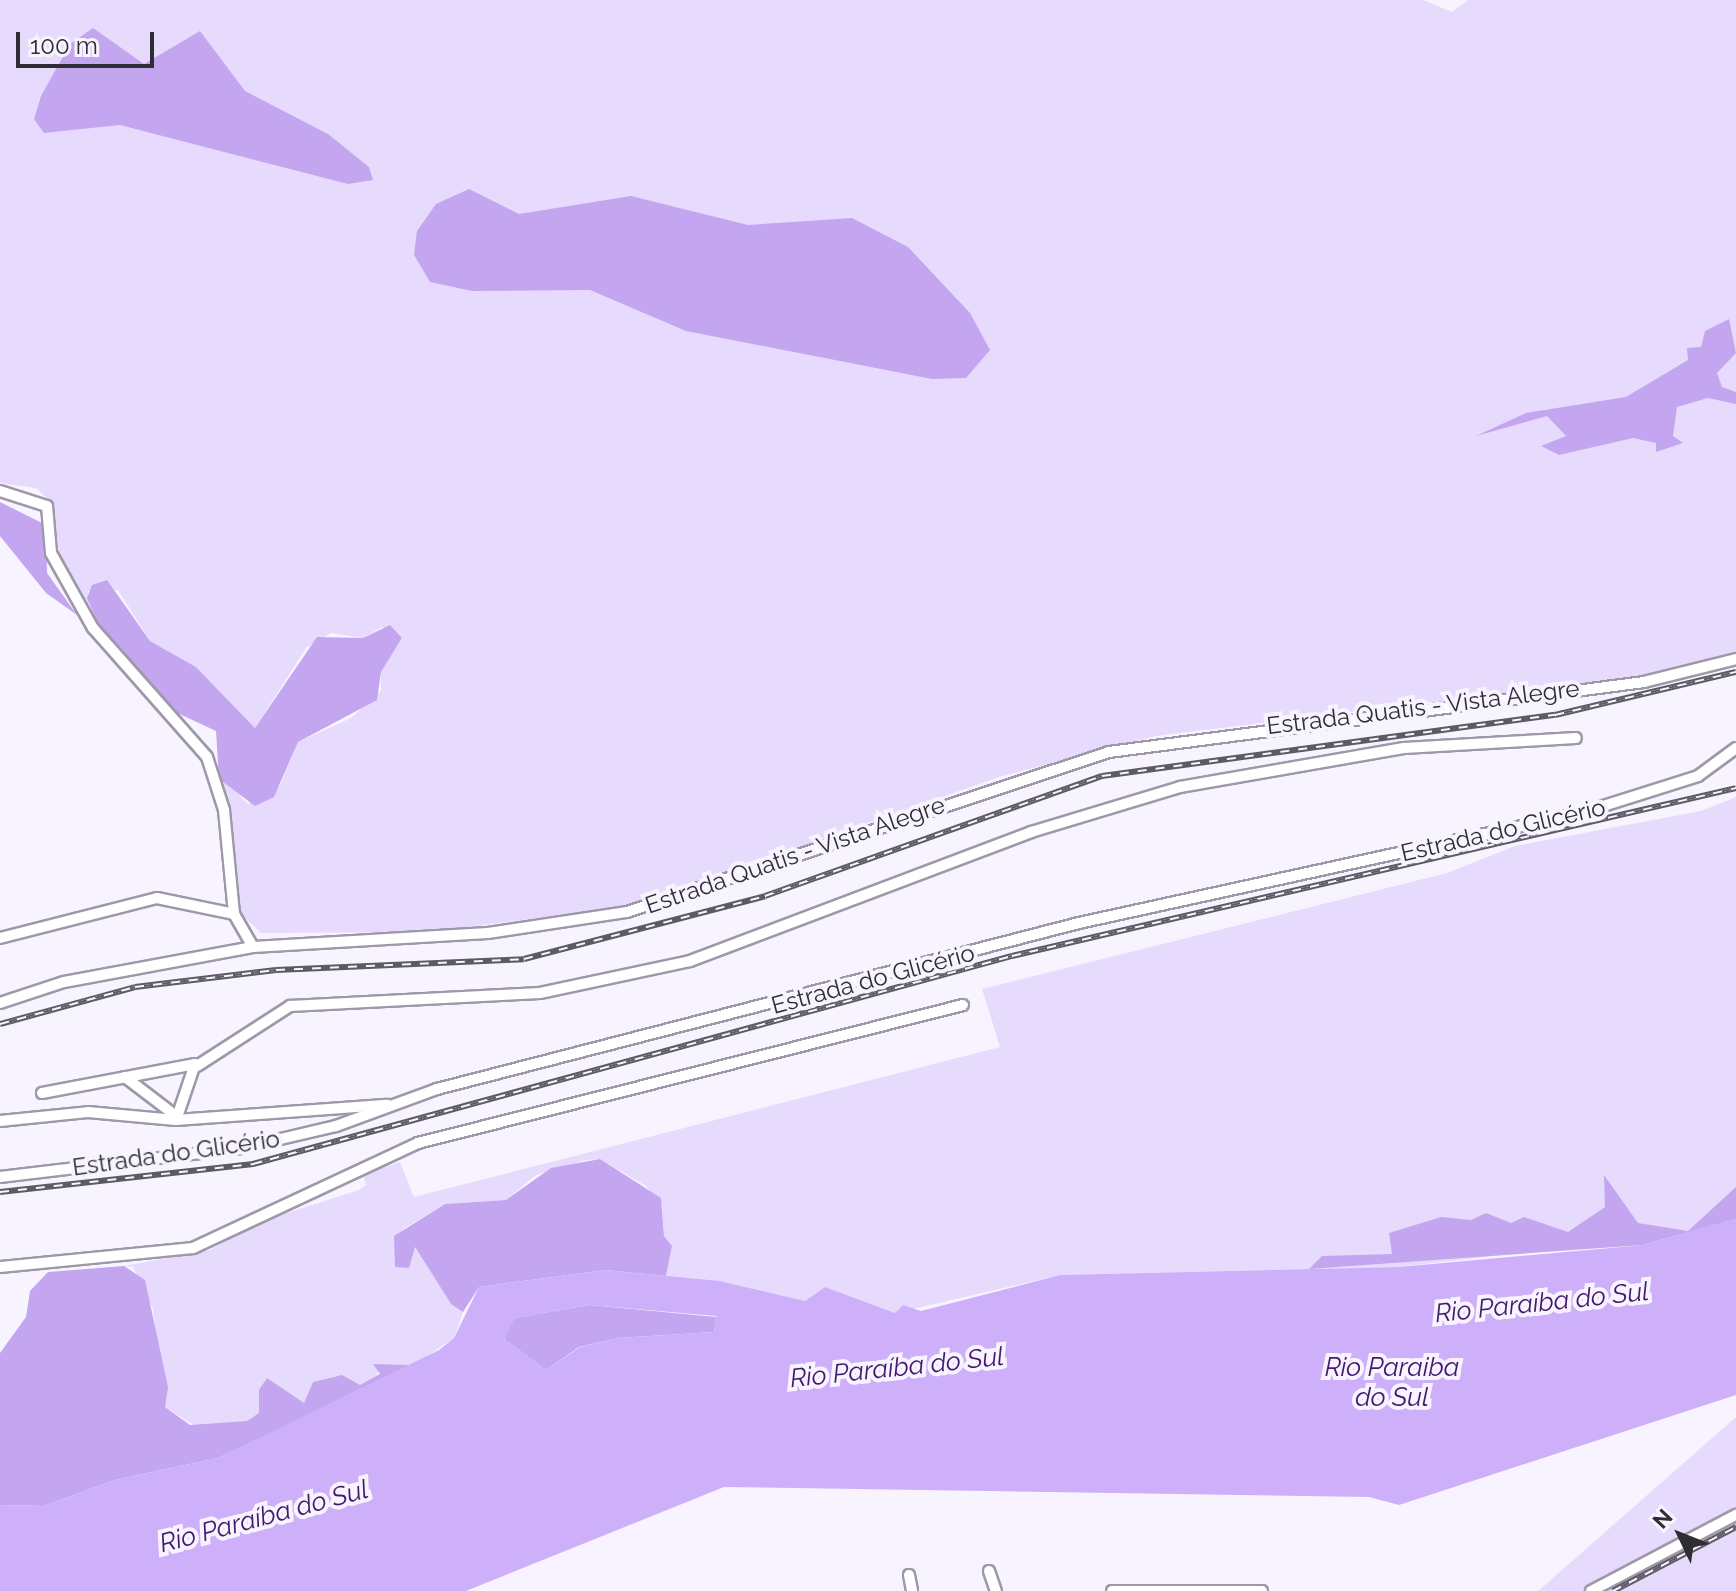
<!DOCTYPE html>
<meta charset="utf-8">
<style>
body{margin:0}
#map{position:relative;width:1736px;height:1591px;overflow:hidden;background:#f8f4ff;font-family:Raleway,sans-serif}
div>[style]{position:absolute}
.green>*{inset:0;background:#e7dbfd}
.forest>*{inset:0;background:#c3a6ef}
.water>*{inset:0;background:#ceb0fa}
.roads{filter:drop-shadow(2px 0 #9e98a9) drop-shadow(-2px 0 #9e98a9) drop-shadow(0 2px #9e98a9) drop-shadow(0 -2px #9e98a9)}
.minor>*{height:10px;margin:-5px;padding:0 5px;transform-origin:5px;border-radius:5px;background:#fff}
.rail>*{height:6px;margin-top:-3px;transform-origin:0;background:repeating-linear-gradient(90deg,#f8f4ff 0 9px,#5c5a62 0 18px);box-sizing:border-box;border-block:2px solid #5c5a62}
span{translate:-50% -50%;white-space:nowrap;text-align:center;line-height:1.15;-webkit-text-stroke:8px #f8f4ff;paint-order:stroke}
.street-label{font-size:24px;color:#2f2d34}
.water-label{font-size:26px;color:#43186d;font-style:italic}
.north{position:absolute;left:1640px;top:1495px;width:80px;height:80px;-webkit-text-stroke:6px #f8f4ff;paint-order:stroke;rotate:313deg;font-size:22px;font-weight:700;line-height:32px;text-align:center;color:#2f2d34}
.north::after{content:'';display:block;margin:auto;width:28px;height:36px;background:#2f2d34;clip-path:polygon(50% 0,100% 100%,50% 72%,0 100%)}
.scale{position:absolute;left:16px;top:32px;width:138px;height:36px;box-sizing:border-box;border:4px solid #2f2d34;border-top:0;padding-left:10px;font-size:24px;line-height:28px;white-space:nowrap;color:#2f2d34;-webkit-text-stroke:6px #f8f4ff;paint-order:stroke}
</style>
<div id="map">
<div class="green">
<i style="clip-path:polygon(0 0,1423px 0,1452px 12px,1468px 0,1736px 0,1736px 653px,1631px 678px,1156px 736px,999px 777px,635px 905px,431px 932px,261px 933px,238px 911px,229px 815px,216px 771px,248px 804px,280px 786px,298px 742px,351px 718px,381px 691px,381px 672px,402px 638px,382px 627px,363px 638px,331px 633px,306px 648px,255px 728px,196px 667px,150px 641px,118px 590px,88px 591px,90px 613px,85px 609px,60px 558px,51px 502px,36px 488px,0 483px)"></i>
<i style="clip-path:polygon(1736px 797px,1736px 1219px,1711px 1231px,1399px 1267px,1060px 1275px,895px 1313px,825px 1287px,805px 1301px,666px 1276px,672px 1246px,664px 1236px,662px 1205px,646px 1186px,600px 1159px,586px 1160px,536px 1175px,506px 1200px,445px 1204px,403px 1229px,400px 1255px,409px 1268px,414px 1246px,451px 1304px,463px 1312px,454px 1338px,414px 1365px,380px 1364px,376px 1379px,359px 1385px,337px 1376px,313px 1382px,304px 1404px,267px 1378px,259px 1413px,247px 1421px,197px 1427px,165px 1407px,153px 1309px,133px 1267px,124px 1266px,210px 1250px,259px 1222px,359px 1190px,366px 1185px,363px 1174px,400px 1162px,414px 1197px,1000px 1047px,982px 989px,1447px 873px,1515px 846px,1701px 811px)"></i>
<i style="clip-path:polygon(1736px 1417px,1736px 1591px,1538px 1591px)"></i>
</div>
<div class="forest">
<i style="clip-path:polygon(93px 28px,144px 64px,200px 31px,245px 91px,328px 134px,369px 167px,373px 180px,348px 184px,120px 125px,44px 133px,34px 119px,41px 96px,70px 44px)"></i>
<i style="clip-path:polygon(469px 189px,519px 214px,631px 196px,748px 225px,852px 218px,908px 247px,970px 313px,990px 350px,966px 378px,932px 379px,686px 331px,590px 290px,472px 291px,430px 282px,414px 255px,417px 231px,436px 204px)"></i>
<i style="clip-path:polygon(1729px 319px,1736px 353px,1717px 373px,1722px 387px,1736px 392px,1736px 404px,1708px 398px,1677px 407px,1673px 436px,1683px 443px,1656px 452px,1656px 443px,1633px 438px,1559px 455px,1541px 446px,1566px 436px,1547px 416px,1476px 436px,1526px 413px,1626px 397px,1688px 360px,1687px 348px,1701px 347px,1705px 331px)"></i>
<i style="clip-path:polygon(0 502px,46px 525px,47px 573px,77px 615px,46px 593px,0 536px)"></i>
<i style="clip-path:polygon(107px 580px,150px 641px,196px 667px,255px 728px,317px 637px,363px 638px,390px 625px,402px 638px,381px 672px,377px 700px,298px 742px,274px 797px,255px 806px,219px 779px,216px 731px,173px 711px,107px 646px,87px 598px,92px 585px)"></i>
<i style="clip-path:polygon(600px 1159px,661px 1198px,664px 1236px,672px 1246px,666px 1276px,605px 1270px,479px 1287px,463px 1312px,451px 1304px,415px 1247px,409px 1268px,395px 1267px,394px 1236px,445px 1204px,506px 1200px,551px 1168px)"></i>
<i style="clip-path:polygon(1604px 1175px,1638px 1223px,1688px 1231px,1736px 1187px,1736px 1219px,1643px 1245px,1309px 1269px,1322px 1256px,1392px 1254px,1389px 1233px,1441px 1217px,1471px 1220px,1486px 1213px,1511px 1223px,1524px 1217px,1568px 1232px,1605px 1207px)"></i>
<i style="clip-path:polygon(124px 1266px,145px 1280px,168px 1387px,165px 1407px,190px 1425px,247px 1421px,259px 1413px,259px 1390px,267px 1378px,304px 1403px,313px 1382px,342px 1375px,360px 1385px,380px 1374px,373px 1364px,414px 1365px,218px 1458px,115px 1480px,44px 1506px,0 1505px,0 1353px,26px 1317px,30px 1291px,48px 1272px)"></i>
<i style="clip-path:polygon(590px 1305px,716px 1317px,714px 1332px,619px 1338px,579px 1347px,546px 1370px,504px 1339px,514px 1318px)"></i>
</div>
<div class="water">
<i style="clip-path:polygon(evenodd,1736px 1219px,1736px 1395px,1399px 1505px,1369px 1497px,724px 1487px,466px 1591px,0 1591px,0 1505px,44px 1506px,115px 1480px,218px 1458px,439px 1350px,454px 1338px,479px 1287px,605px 1270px,719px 1281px,805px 1301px,825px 1287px,895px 1313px,903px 1305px,921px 1311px,1060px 1275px,1399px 1267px,1643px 1245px,1736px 1219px,590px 1305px,716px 1316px,714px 1332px,619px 1338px,580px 1347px,546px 1370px,504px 1339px,515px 1318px,590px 1305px)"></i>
</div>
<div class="roads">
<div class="minor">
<i style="left:0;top:491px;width:49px;rotate:17.7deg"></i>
<i style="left:47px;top:506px;width:47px;rotate:85.1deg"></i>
<i style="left:51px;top:553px;width:86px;rotate:60.8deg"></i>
<i style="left:93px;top:628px;width:172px;rotate:48.5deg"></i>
<i style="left:207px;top:757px;width:56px;rotate:72.2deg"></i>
<i style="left:224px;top:810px;width:104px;rotate:84.5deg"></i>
<i style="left:234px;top:914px;width:38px;rotate:60deg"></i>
<i style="left:253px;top:947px;width:235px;rotate:-3.4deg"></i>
<i style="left:488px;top:933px;width:141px;rotate:-8.6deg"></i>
<i style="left:627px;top:912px;width:508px;rotate:-18.36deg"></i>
<i style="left:1109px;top:752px;width:540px;rotate:-7.45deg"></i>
<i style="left:1644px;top:682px;width:95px;rotate:-14deg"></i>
<i style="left:0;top:938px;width:162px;rotate:-14.3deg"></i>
<i style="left:157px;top:898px;width:79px;rotate:11.7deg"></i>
<i style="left:0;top:1003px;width:67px;rotate:-18.2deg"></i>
<i style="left:64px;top:982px;width:192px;rotate:-10.5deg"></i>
<i style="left:197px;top:1066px;width:111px;rotate:-32.8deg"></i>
<i style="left:290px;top:1006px;width:250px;rotate:-3deg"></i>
<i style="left:540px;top:993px;width:153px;rotate:-12deg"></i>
<i style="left:690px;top:961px;width:365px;rotate:-20.7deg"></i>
<i style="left:1031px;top:832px;width:156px;rotate:-16.8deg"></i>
<i style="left:1180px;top:787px;width:227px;rotate:-9.9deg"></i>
<i style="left:1404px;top:748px;width:172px;rotate:-3.3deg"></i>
<i style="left:125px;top:1077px;width:64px;rotate:37.4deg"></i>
<i style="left:42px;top:1093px;width:156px;rotate:-10.7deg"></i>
<i style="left:195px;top:1064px;width:59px;rotate:108.7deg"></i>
<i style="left:176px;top:1120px;width:212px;rotate:-4.1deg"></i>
<i style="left:0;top:1121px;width:88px;rotate:-5.8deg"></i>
<i style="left:88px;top:1112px;width:88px;rotate:5.2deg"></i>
<i style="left:0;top:1177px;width:244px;rotate:-6.8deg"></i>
<i style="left:242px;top:1148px;width:97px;rotate:-13.2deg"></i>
<i style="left:336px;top:1126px;width:108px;rotate:-20.1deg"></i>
<i style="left:437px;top:1089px;width:663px;rotate:-14.5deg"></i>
<i style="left:1079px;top:923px;width:514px;rotate:-12.36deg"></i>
<i style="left:1581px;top:813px;width:123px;rotate:-17.5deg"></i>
<i style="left:1698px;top:776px;width:47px;rotate:-36.4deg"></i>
<i style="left:0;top:1267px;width:194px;rotate:-5.6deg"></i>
<i style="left:193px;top:1248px;width:248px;rotate:-25deg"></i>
<i style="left:418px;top:1143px;width:562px;rotate:-14.21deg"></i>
<i style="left:989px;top:1571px;width:21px;rotate:71deg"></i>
<i style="left:909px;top:1575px;width:16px;rotate:79deg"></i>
<i style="left:1112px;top:1591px;width:150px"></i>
<i style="left:1591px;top:1591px;width:164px;rotate:-27.7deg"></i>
</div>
</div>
<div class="rail">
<i style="left:0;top:1024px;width:140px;rotate:-15.3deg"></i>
<i style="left:135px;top:987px;width:142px;rotate:-6.9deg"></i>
<i style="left:276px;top:970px;width:248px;rotate:-2.5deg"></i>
<i style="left:524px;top:959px;width:249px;rotate:-14.6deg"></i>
<i style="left:765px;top:896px;width:358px;rotate:-19.6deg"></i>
<i style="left:1102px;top:776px;width:457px;rotate:-7.7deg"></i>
<i style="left:1555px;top:715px;width:186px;rotate:-13.4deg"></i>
<i style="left:0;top:1192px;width:255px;rotate:-6.3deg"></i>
<i style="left:253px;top:1164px;width:787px;rotate:-15.33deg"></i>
<i style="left:1012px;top:956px;width:743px;rotate:-13.06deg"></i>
<i style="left:1613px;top:1591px;width:139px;rotate:-27.5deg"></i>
</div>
<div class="street-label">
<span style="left:1423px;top:707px;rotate:-7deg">Estrada Quatis - Vista Alegre</span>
<span style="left:1503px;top:830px;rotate:-13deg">Estrada do Glicério</span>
<span style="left:795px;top:855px;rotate:-19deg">Estrada Quatis - Vista Alegre</span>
<span style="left:873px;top:979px;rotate:-15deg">Estrada do Glicério</span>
<span style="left:176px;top:1153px;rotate:-8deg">Estrada do Glicério</span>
</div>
<div class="water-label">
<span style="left:1542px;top:1303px;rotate:-6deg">Rio Paraíba do Sul</span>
<span style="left:897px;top:1368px;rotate:-6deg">Rio Paraíba do Sul</span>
<span style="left:1392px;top:1383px">Rio Paraiba<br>do Sul</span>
<span style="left:264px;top:1517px;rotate:-15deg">Rio Paraíba do Sul</span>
</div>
<div class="north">N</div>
<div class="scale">100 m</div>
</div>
